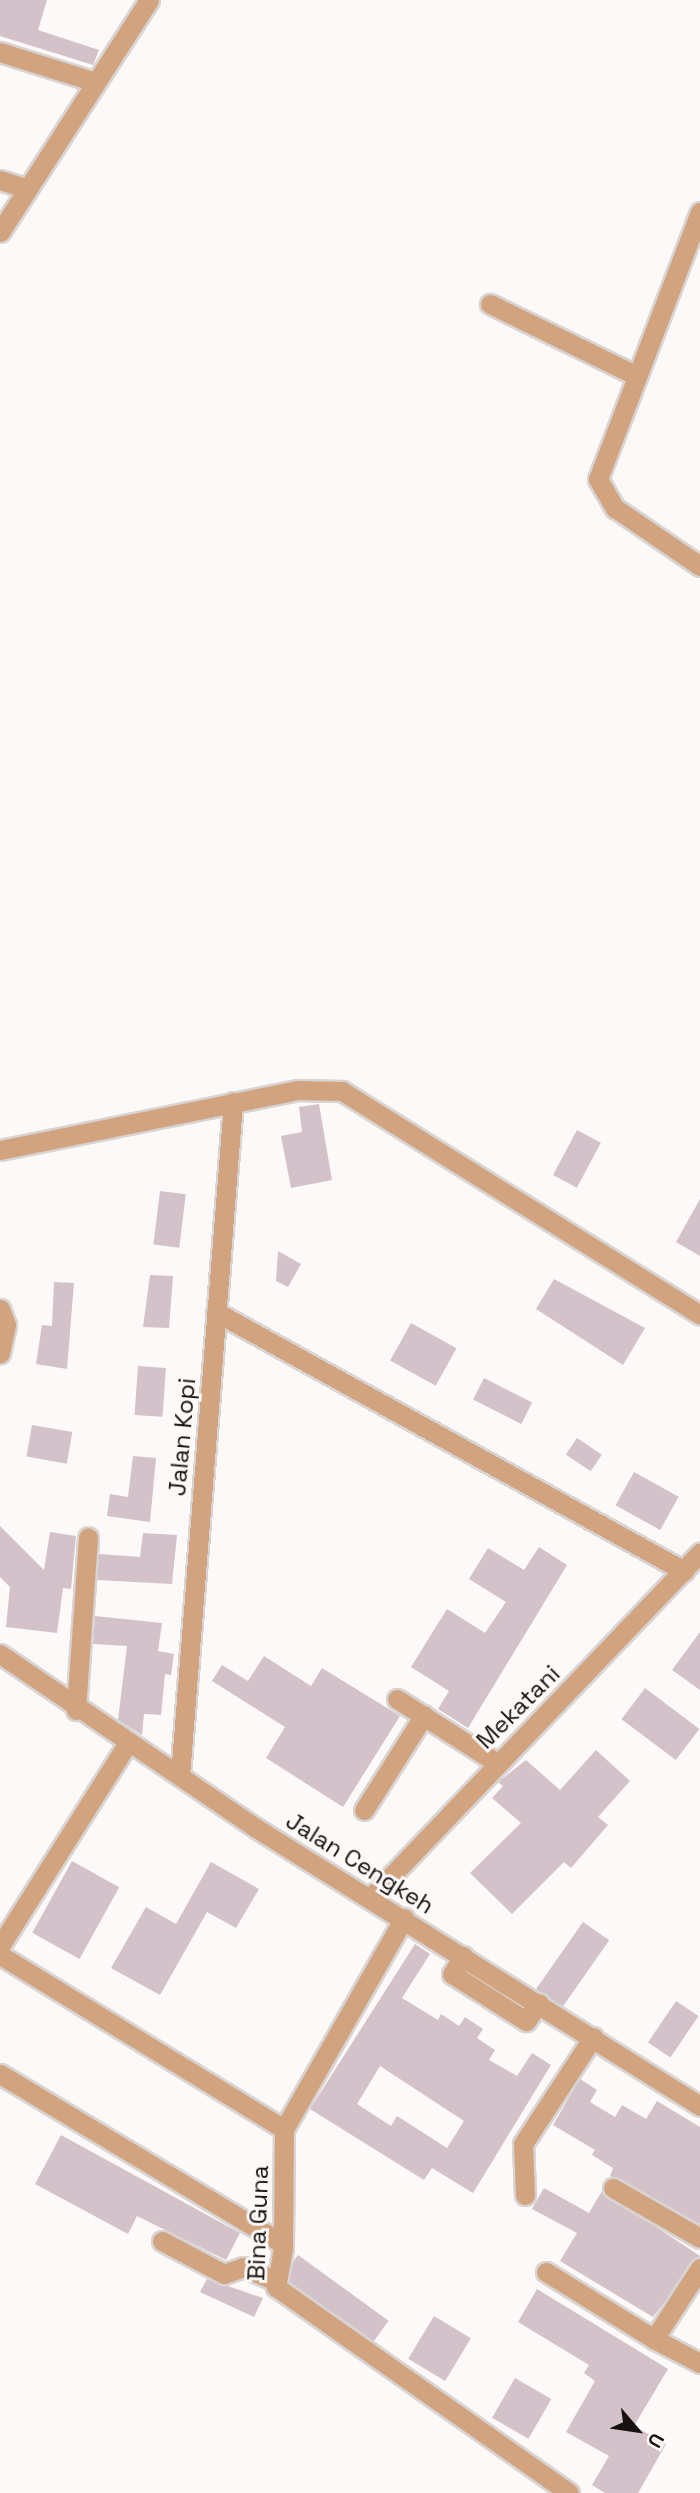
<!DOCTYPE html>
<style>
body{margin:0}
#map{position:relative;width:700px;height:2493px;overflow:hidden;background:#fdf9f8;font-family:"Space Grotesk",sans-serif}
div>[style]{position:absolute}
.building>*{inset:0;background:#d3c2c9;transform-origin:0 0}
.roads{filter:drop-shadow(2px 0 #d8d4d3) drop-shadow(-2px 0 #d8d4d3) drop-shadow(0 2px #d8d4d3) drop-shadow(0 -2px #d8d4d3)}
.minor>*{height:19px;margin:-9.5px;padding:0 9.5px;transform-origin:9.5px;border-radius:9.5px;background:#d1a47f}
span{translate:-50% -50%;white-space:nowrap;text-align:center;line-height:1.15;-webkit-text-stroke:6px #fdf9f8;paint-order:stroke}
.street-label{font-size:24px;color:#171110}
.north{position:absolute;left:602px;top:2395px;width:70px;height:70px;-webkit-text-stroke:5px #fdf9f8;paint-order:stroke;rotate:119deg;font-size:19px;font-weight:700;line-height:28px;text-align:center;color:#171110}
.north::after{content:'';display:block;margin:auto;width:24px;height:32px;background:#171110;clip-path:polygon(50% 0,100% 100%,50% 72%,0 100%)}
</style>
<div id="map">
<div class="building">
<i style="clip-path:polygon(0 0,47px 0,38px 30px,99px 50px,93px 65px,0 36px)"></i>
<i style="clip-path:polygon(319px 1104px,332px 1180px,291px 1188px,281px 1136px,302px 1132px,299px 1107px)"></i>
<i style="left:577px;top:1130px;width:27px;height:51px;rotate:28deg"></i>
<i style="left:160px;top:1191px;width:26px;height:54px;rotate:7deg"></i>
<i style="clip-path:polygon(700px 1199px,700px 1256px,676px 1242px)"></i>
<i style="clip-path:polygon(278px 1251px,301px 1264px,288px 1287px,276px 1281px)"></i>
<i style="clip-path:polygon(150px 1275px,173px 1276px,169px 1328px,143px 1327px)"></i>
<i style="clip-path:polygon(554px 1279px,645px 1328px,623px 1365px,536px 1309px)"></i>
<i style="clip-path:polygon(54px 1282px,74px 1283px,67px 1369px,36px 1364px,42px 1325px,52px 1326px)"></i>
<i style="left:411px;top:1323px;width:52px;height:43px;rotate:29deg"></i>
<i style="left:138px;top:1366px;width:28px;height:49px;rotate:4deg"></i>
<i style="left:484px;top:1378px;width:54px;height:24px;rotate:27deg"></i>
<i style="left:32px;top:1425px;width:41px;height:32px;rotate:10deg"></i>
<i style="left:577px;top:1438px;width:30px;height:20px;rotate:34deg"></i>
<i style="clip-path:polygon(133px 1456px,156px 1458px,150px 1522px,107px 1516px,110px 1494px,128px 1497px)"></i>
<i style="left:634px;top:1472px;width:51px;height:38px;rotate:29deg"></i>
<i style="clip-path:polygon(0 1526px,44px 1570px,50px 1532px,76px 1536px,71px 1589px,63px 1588px,57px 1633px,6px 1627px,10px 1587px,0 1577px)"></i>
<i style="clip-path:polygon(143px 1533px,177px 1535px,172px 1584px,97px 1580px,99px 1554px,140px 1557px)"></i>
<i style="clip-path:polygon(539px 1547px,567px 1565px,468px 1728px,438px 1709px,449px 1691px,411px 1667px,447px 1609px,485px 1633px,506px 1602px,469px 1579px,488px 1548px,524px 1570px)"></i>
<i style="clip-path:polygon(95px 1616px,162px 1623px,158px 1651px,174px 1654px,171px 1675px,165px 1674px,161px 1715px,144px 1714px,142px 1735px,118px 1720px,127px 1646px,93px 1644px)"></i>
<i style="clip-path:polygon(700px 1632px,700px 1690px,672px 1670px)"></i>
<i style="clip-path:polygon(264px 1656px,311px 1686px,322px 1668px,400px 1716px,343px 1807px,266px 1758px,285px 1727px,212px 1681px,222px 1665px,248px 1681px)"></i>
<i style="left:645px;top:1688px;width:68px;height:39px;rotate:37deg"></i>
<i style="clip-path:polygon(596px 1750px,630px 1781px,598px 1817px,608px 1825px,571px 1868px,564px 1862px,512px 1914px,470px 1873px,521px 1823px,492px 1798px,503px 1786px,498px 1782px,526px 1760px,560px 1790px)"></i>
<i style="left:72px;top:1861px;width:54px;height:82px;rotate:29deg"></i>
<i style="clip-path:polygon(211px 1862px,259px 1889px,236px 1928px,207px 1912px,160px 1995px,111px 1968px,146px 1907px,176px 1924px)"></i>
<i style="left:583px;top:1922px;width:32px;height:82px;rotate:35deg"></i>
<i style="clip-path:polygon(evenodd,415px 1944px,430px 1954px,402px 1998px,438px 2020px,441px 2014px,459px 2026px,465px 2017px,483px 2029px,477px 2038px,495px 2050px,489px 2060px,517px 2076px,532px 2053px,551px 2065px,473px 2193px,432px 2168px,424px 2180px,310px 2109px,415px 1944px,380px 2066px,464px 2121px,447px 2148px,397px 2116px,391px 2126px,357px 2104px,380px 2066px)"></i>
<i style="left:676px;top:2001px;width:27px;height:50px;rotate:34deg"></i>
<i style="clip-path:polygon(580px 2079px,597px 2090px,590px 2102px,615px 2117px,622px 2105px,646px 2119px,657px 2101px,700px 2127px,700px 2224px,610px 2176px,613px 2168px,592px 2155px,595px 2150px,553px 2125px)"></i>
<i style="clip-path:polygon(61px 2135px,240px 2233px,226px 2260px,137px 2216px,128px 2234px,35px 2184px)"></i>
<i style="clip-path:polygon(544px 2188px,589px 2213px,602px 2191px,700px 2256px,653px 2317px,560px 2261px,577px 2233px,532px 2209px)"></i>
<i style="left:298px;top:2255px;width:112px;height:27px;rotate:36deg"></i>
<i style="clip-path:polygon(207px 2279px,263px 2298px,254px 2317px,200px 2292px)"></i>
<i style="clip-path:polygon(537px 2289px,668px 2369px,634px 2426px,666px 2444px,638px 2493px,605px 2493px,592px 2485px,609px 2456px,566px 2432px,595px 2381px,584px 2373px,589px 2365px,518px 2322px)"></i>
<i style="left:434px;top:2316px;width:43px;height:50px;rotate:31deg"></i>
<i style="left:515px;top:2378px;width:42px;height:46px;rotate:30deg"></i>
</div>
<div class="roads">
<div class="minor">
<i style="left:0;top:52px;width:100px;rotate:17.5deg"></i>
<i style="left:0;top:180px;width:28px;rotate:18deg"></i>
<i style="left:700px;top:212px;width:286px;rotate:110.9deg"></i>
<i style="left:598px;top:479px;width:34px;rotate:60deg"></i>
<i style="left:615px;top:508px;width:103px;rotate:34.3deg"></i>
<i style="left:0;top:232px;width:276px;rotate:-57.3deg"></i>
<i style="left:490px;top:304px;width:159px;rotate:26.1deg"></i>
<i style="left:0;top:1150px;width:303px;rotate:-11.4deg"></i>
<i style="left:297px;top:1090px;width:45px;rotate:1.3deg"></i>
<i style="left:342px;top:1091px;width:422px;rotate:32deg"></i>
<i style="left:0;top:1309px;width:17px;rotate:69deg"></i>
<i style="left:6px;top:1325px;width:29px;rotate:102deg"></i>
<i style="left:216px;top:1312px;width:535px;rotate:28.96deg"></i>
<i style="left:0;top:1654px;width:310px;rotate:34.2deg"></i>
<i style="left:256px;top:1828px;width:524px;rotate:32.05deg"></i>
<i style="left:397px;top:1699px;width:119px;rotate:32.6deg"></i>
<i style="left:76px;top:1710px;width:173px;rotate:-86deg"></i>
<i style="left:180px;top:1776px;width:676px;rotate:-85.5deg"></i>
<i style="left:364px;top:1810px;width:112px;rotate:-57.7deg"></i>
<i style="left:372px;top:1896px;width:475px;rotate:-46.3deg"></i>
<i style="left:404px;top:1918px;width:243px;rotate:119.6deg"></i>
<i style="left:284px;top:2129px;width:119px;rotate:90.5deg"></i>
<i style="left:283px;top:2248px;width:40px;rotate:100deg"></i>
<i style="left:276px;top:2287px;width:358px;rotate:35.1deg"></i>
<i style="left:0;top:1946px;width:239px;rotate:-57.8deg"></i>
<i style="left:0;top:1955px;width:333px;rotate:31.5deg"></i>
<i style="left:463px;top:1956px;width:21px;rotate:121deg"></i>
<i style="left:452px;top:1974px;width:88px;rotate:32.4deg"></i>
<i style="left:526px;top:2021px;width:22px;rotate:-54deg"></i>
<i style="left:0;top:2074px;width:330px;rotate:31deg"></i>
<i style="left:613px;top:2188px;width:100px;rotate:29.9deg"></i>
<i style="left:525px;top:2195px;width:51px;rotate:-92.2deg"></i>
<i style="left:523px;top:2144px;width:128px;rotate:-56.8deg"></i>
<i style="left:162px;top:2241px;width:70px;rotate:28deg"></i>
<i style="left:224px;top:2274px;width:20px;rotate:-20deg"></i>
<i style="left:243px;top:2267px;width:36px;rotate:23deg"></i>
<i style="left:700px;top:2268px;width:85px;rotate:122.9deg"></i>
<i style="left:654px;top:2339px;width:52px;rotate:27.6deg"></i>
<i style="left:546px;top:2272px;width:127px;rotate:31.8deg"></i>
</div>
</div>
<div class="street-label">
<span style="left:182px;top:1437px;rotate:-85deg">Jalan Kopi</span>
<span style="left:518px;top:1707px;rotate:-45deg">Mekatani</span>
<span style="left:360px;top:1863px;rotate:32deg">Jalan Cengkeh</span>
<span style="left:258px;top:2223px;rotate:-88deg">Bina Guna</span>
</div>
<div class="north">U</div>
</div>
